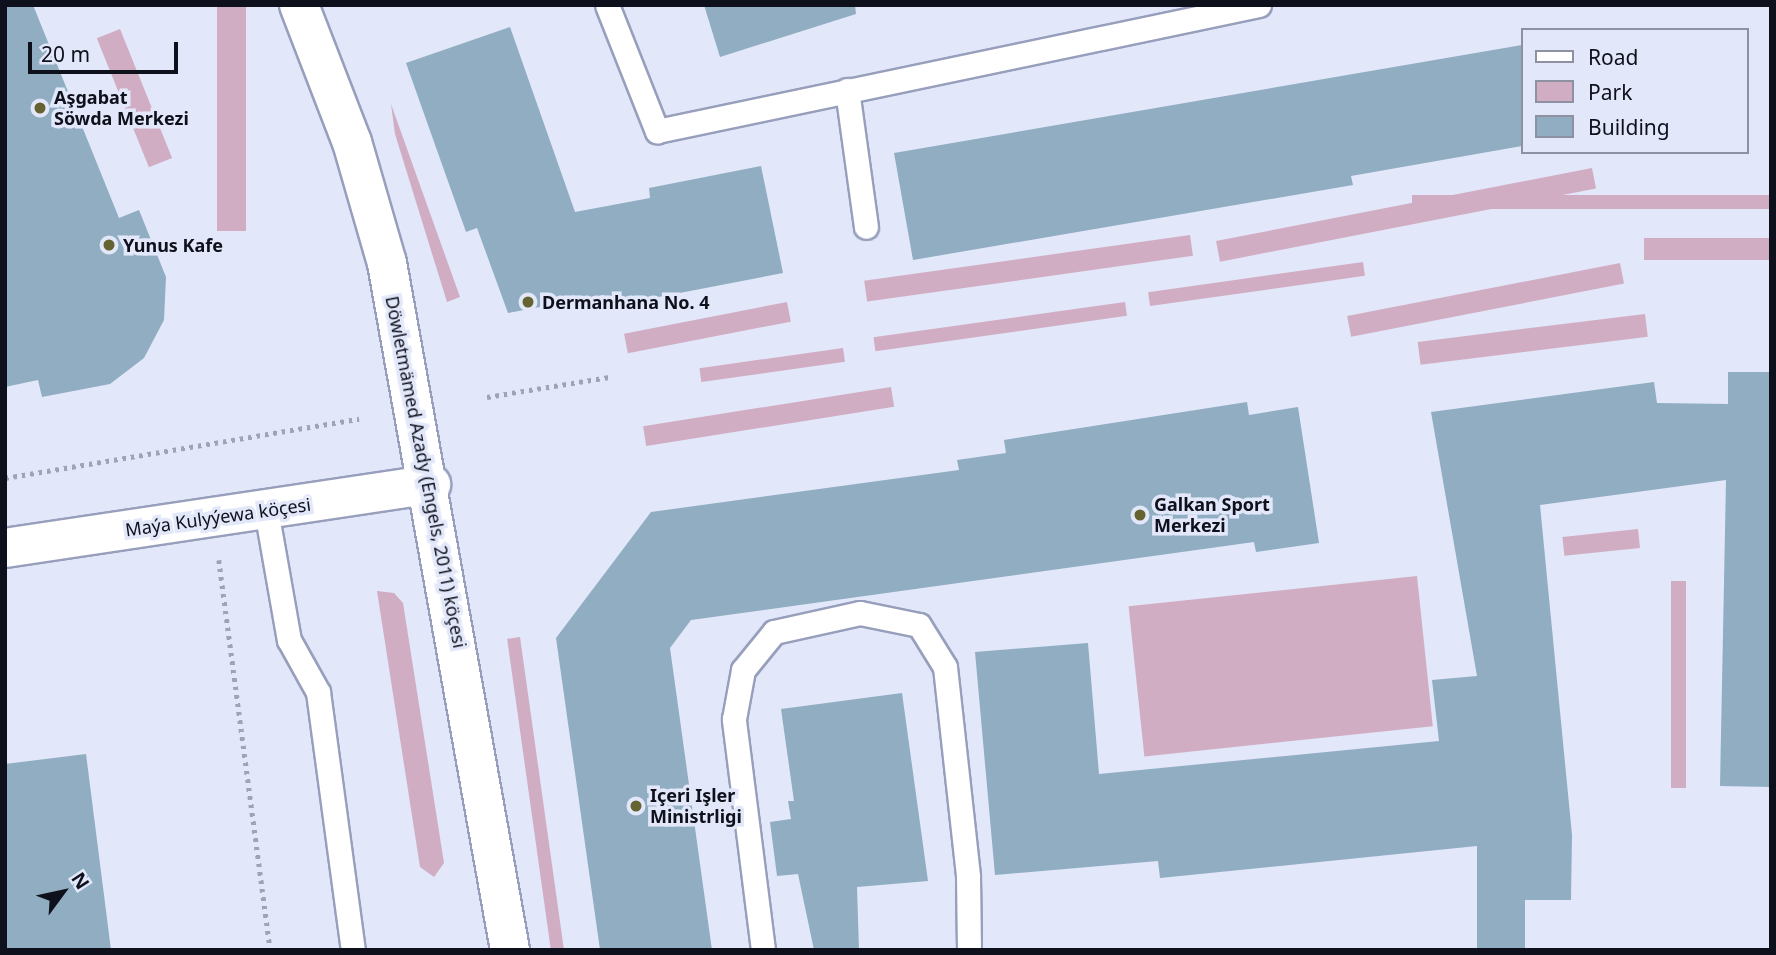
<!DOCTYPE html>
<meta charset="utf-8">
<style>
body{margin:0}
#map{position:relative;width:1776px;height:955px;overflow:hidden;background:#e2e7fa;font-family:"Noto Sans",sans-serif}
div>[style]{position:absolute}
.green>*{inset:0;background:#d1adc3;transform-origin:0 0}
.building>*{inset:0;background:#90adc2}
.path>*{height:4.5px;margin-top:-2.25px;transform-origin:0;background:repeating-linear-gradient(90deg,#9fa3b3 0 3.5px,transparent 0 8.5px)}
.roads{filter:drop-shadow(2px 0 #979fbc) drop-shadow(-2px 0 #979fbc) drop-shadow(0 2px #979fbc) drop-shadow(0 -2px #979fbc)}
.service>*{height:23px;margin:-11.5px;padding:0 11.5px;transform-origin:11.5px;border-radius:11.5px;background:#fff}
.minor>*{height:38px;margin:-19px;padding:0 19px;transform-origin:19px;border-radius:19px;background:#fff}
.tertiary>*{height:38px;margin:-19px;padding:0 19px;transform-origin:19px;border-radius:19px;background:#fff}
.dots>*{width:19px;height:19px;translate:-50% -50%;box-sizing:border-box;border:4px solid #e2e7fa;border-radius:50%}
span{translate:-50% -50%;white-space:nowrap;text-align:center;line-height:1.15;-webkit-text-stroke:7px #e2e7fa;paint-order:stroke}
.poi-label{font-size:18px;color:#0e111b;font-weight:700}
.left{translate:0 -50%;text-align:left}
.street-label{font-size:18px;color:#0e111b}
.frame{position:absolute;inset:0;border:7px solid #0e111b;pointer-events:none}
.legend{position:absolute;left:1521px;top:28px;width:228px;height:126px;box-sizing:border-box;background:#e2e7fa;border:2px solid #8d91a1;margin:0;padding:9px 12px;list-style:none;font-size:21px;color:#0e111b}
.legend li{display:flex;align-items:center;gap:14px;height:35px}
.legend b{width:35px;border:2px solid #8d91a1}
.north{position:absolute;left:28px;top:857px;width:70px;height:70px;-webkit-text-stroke:5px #e2e7fa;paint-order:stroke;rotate:57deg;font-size:19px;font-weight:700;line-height:28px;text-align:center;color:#0e111b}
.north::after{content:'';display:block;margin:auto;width:24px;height:32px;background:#0e111b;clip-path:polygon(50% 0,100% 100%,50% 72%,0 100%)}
.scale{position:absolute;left:28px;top:42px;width:150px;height:32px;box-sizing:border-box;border:4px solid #0e111b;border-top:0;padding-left:9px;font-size:21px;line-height:24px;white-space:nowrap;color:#0e111b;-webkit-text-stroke:5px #e2e7fa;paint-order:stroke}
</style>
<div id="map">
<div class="green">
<i style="left:217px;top:5px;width:29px;height:226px"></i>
<i style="left:120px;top:29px;width:139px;height:25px;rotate:68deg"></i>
<i style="clip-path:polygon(391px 104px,460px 297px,447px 302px,395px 134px)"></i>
<i style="left:1592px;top:168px;width:21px;height:383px;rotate:79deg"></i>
<i style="left:1771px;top:195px;width:14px;height:359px;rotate:90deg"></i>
<i style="left:1190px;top:235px;width:21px;height:329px;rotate:82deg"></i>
<i style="left:1771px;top:238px;width:22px;height:127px;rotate:90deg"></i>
<i style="left:1363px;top:262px;width:14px;height:217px;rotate:82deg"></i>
<i style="left:1620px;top:263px;width:21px;height:278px;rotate:79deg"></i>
<i style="left:787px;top:302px;width:20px;height:166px;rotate:79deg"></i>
<i style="left:1125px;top:302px;width:14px;height:254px;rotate:82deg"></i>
<i style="left:1645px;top:314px;width:23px;height:229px;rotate:83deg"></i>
<i style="left:843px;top:348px;width:14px;height:145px;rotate:82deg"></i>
<i style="left:891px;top:387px;width:20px;height:251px;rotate:81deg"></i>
<i style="left:1638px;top:529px;width:19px;height:76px;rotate:84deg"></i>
<i style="left:1417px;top:576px;width:151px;height:290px;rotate:84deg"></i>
<i style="left:1671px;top:581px;width:15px;height:207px"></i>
<i style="clip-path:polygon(377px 591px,394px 593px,403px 603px,444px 863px,434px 877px,420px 867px)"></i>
<i style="left:520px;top:637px;width:316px;height:13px;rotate:82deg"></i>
</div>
<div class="building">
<i style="clip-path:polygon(5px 5px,33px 5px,119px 218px,139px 210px,166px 277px,164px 320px,144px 358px,110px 384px,42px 397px,38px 380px,5px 387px)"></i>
<i style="clip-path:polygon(704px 5px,855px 5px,856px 14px,720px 57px)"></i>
<i style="clip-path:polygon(510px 27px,575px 212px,650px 198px,649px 188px,761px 166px,783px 273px,607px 307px,604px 295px,508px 313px,477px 228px,466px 232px,406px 63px)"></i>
<i style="clip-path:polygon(1522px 45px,1522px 146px,1351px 176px,1353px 185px,913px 260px,894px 153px)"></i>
<i style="clip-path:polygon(1728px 372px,1771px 372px,1771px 787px,1720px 786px,1726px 480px,1540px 505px,1572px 835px,1571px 900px,1525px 900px,1525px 950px,1477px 950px,1477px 846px,1160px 878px,1158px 861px,995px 875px,975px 652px,1088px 643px,1099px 774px,1439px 741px,1432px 680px,1477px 676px,1431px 412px,1654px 382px,1657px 403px,1728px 404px)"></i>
<i style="clip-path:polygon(1247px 402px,1249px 415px,1298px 407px,1319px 543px,1256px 552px,1254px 542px,691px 620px,670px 648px,712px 950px,600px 950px,556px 638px,651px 512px,959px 470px,957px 460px,1006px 453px,1004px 440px)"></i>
<i style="clip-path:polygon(902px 693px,928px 881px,857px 887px,859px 950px,814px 950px,798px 874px,777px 876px,770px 822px,791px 819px,788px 801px,794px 801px,781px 709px)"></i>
<i style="clip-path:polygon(86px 754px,111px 950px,5px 950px,5px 764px)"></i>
</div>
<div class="path">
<i style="left:487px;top:397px;width:124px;rotate:-9.3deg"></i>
<i style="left:5px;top:478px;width:359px;rotate:-9.5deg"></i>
<i style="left:219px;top:560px;width:393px;rotate:82.5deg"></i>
</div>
<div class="roads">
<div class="service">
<i style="left:607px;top:5px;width:136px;rotate:68.4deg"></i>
<i style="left:657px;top:131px;width:615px;rotate:-11.82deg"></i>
<i style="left:847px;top:90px;width:138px;rotate:82.1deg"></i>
<i style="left:266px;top:510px;width:132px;rotate:80deg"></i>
<i style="left:289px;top:640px;width:60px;rotate:60.9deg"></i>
<i style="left:318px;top:692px;width:260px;rotate:82.3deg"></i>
<i style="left:763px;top:950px;width:233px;rotate:-97.2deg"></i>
<i style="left:734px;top:719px;width:50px;rotate:-79.6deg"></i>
<i style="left:743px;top:670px;width:49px;rotate:-50.8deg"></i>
<i style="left:774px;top:632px;width:88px;rotate:-12.5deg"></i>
<i style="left:860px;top:613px;width:60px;rotate:11.5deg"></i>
<i style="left:919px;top:625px;width:49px;rotate:58.2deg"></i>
<i style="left:945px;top:667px;width:211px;rotate:83.7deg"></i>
<i style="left:968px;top:877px;width:73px;rotate:89.2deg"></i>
</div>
<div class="minor">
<i style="left:5px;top:548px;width:431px;rotate:-8.5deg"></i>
</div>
<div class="tertiary">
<i style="left:299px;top:5px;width:147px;rotate:68.9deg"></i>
<i style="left:352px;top:142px;width:126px;rotate:73.9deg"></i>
<i style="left:387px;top:263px;width:698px;rotate:79.85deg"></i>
</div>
</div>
<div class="dots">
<i style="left:40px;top:108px;background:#656330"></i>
<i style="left:109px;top:245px;background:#656330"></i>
<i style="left:528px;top:302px;background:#656330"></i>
<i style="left:1140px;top:515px;background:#656330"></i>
<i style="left:636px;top:806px;background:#656330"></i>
</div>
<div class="poi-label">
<span class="left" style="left:54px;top:108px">Aşgabat<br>Söwda Merkezi</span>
<span class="left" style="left:123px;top:245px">Yunus Kafe</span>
<span class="left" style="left:542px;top:302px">Dermanhana No. 4</span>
<span class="left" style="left:1154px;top:515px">Galkan Sport<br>Merkezi</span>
<span class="left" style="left:650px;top:806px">Içeri Işler<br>Ministrligi</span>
</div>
<div class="street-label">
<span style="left:426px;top:472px;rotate:79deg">Döwletmämed Azady (Engels, 2011) köçesi</span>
<span style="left:218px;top:517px;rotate:-8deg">Maýa Kulyýewa köçesi</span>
</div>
<div class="frame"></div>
<ul class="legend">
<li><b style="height:9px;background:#fff"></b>Road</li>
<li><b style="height:19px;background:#d1adc3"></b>Park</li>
<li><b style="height:19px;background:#90adc2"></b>Building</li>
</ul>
<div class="north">N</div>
<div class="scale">20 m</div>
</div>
